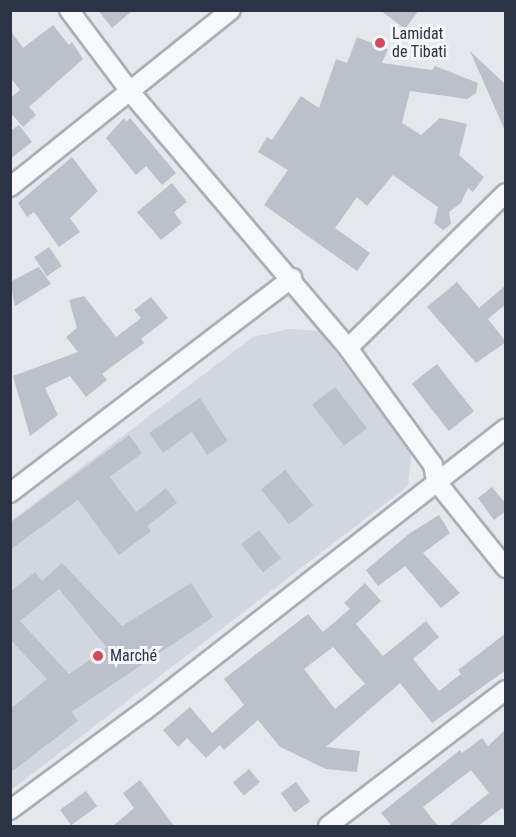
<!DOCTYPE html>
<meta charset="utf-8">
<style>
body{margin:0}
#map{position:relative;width:516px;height:837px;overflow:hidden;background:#e4e7ec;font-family:"Roboto Condensed",sans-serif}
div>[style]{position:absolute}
.built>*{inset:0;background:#d2d6de}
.building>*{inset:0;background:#bbc0ca;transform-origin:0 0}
.roads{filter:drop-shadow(2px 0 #a9aeb7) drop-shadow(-2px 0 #a9aeb7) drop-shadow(0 2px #a9aeb7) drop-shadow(0 -2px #a9aeb7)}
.street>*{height:18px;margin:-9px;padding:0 9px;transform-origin:9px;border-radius:9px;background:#f7f8fa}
.dots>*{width:16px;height:16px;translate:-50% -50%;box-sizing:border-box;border:3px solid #f4f6f9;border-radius:50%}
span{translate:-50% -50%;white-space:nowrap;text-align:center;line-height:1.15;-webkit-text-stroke:6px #f4f6f9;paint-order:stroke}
.poi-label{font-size:16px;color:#2b3445}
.left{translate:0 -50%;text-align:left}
.frame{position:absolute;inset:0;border:12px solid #2b3445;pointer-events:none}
</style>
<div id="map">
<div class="built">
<i style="clip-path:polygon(290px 329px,319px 331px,412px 452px,408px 486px,11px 790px,11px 521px,253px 337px)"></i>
</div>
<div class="building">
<i style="clip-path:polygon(98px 10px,133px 10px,112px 28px)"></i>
<i style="clip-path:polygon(380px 10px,419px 10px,405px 29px)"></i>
<i style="clip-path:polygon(53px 25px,69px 45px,72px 42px,83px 59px,29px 107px,36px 115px,23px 127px,10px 112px,10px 98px,20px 90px,10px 77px,10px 30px,23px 48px)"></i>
<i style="clip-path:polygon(357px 37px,388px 49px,382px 63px,432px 70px,435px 66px,478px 83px,476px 93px,467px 99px,410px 91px,402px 123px,421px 135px,440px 118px,467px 124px,459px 155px,484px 177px,473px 192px,468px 188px,461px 203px,449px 212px,451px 224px,443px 230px,434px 223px,438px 207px,393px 175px,367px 206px,357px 197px,335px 228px,370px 253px,357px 271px,264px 205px,288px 170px,258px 152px,267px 137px,272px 140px,301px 96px,319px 108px,336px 59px,347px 63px)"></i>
<i style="clip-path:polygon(470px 51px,506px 85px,506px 133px)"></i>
<i style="clip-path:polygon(124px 118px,126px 122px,130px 118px,176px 173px,162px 185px,146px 166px,136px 175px,106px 138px)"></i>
<i style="clip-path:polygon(19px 125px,32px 142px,10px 159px,10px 131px)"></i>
<i style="clip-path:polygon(72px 157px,98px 191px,70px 218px,80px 232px,59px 247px,34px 212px,27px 217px,18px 203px)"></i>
<i style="clip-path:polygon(172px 183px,187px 202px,174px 212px,182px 223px,161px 240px,137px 212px)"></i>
<i style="left:49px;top:247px;width:23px;height:18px;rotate:56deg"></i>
<i style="clip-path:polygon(39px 267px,51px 284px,15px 306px,10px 282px)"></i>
<i style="clip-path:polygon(457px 282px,479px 308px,506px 285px,506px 304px,488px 319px,506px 342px,476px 363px,427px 307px)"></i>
<i style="clip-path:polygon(84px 296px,116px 337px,141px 318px,134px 310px,151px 297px,168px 318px,141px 339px,144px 343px,102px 374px,107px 380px,86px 397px,70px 376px,45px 388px,58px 415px,30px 436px,13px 376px,78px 352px,66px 337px,77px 328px,69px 300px)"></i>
<i style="left:437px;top:364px;width:60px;height:32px;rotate:52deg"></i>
<i style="left:335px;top:387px;width:52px;height:29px;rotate:52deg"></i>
<i style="clip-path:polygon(200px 398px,228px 441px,207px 455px,192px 432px,163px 453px,149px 433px)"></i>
<i style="clip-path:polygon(129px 435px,142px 453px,110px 477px,136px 512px,166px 488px,177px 503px,147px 526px,151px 531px,119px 555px,78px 500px,10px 550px,10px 523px)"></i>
<i style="left:285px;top:470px;width:45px;height:31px;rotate:51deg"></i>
<i style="clip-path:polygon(492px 487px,506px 504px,506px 511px,494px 520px,478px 498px)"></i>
<i style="clip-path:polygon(439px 515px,450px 533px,423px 553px,460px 593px,441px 608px,405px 566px,378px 586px,366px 570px,410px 533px)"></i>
<i style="left:259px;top:530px;width:36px;height:23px;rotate:52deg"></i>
<i style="clip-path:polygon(evenodd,62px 563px,122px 626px,191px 583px,213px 617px,71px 712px,78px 721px,10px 773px,10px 709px,47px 679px,10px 639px,10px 592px,35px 572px,42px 581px,62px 563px,59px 589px,107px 648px,69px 674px,20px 621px,59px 589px)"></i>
<i style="clip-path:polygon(evenodd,365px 583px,381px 601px,356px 624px,383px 656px,426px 621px,439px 637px,413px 659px,439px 691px,461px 674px,458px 670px,506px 633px,506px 670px,432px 723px,400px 683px,326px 747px,360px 751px,357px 772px,326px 769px,280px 747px,258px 720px,224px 750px,220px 745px,206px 758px,187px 738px,178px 747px,163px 730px,190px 707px,212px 733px,244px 705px,224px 679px,308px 614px,323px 632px,350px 609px,344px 603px,365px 583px,333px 647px,365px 684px,335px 709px,304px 669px,333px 647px)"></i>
<i style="clip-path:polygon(506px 729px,506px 812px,502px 808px,478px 826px,448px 826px,489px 793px,471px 770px,423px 807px,438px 826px,392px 826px,381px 813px,460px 750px,462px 753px,482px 738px,488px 746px)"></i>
<i style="left:249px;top:769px;width:17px;height:21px;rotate:50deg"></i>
<i style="clip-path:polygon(140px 780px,174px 826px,113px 826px,134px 808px,123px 793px)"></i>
<i style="left:296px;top:782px;width:24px;height:19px;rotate:54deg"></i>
<i style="left:86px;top:791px;width:19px;height:32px;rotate:54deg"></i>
</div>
<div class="roads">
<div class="street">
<i style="left:69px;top:10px;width:105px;rotate:53.1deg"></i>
<i style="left:132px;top:94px;width:333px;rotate:49.6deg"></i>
<i style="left:348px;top:348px;width:145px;rotate:54deg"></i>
<i style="left:433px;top:465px;width:16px;rotate:79deg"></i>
<i style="left:436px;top:481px;width:112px;rotate:51.2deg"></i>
<i style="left:10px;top:187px;width:283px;rotate:-38.7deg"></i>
<i style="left:348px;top:348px;width:221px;rotate:-44.5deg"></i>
<i style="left:10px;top:493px;width:355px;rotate:-37.3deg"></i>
<i style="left:10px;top:810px;width:167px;rotate:-36.5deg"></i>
<i style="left:144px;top:711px;width:459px;rotate:-38deg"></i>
<i style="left:328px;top:826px;width:224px;rotate:-37.4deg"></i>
</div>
</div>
<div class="dots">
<i style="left:380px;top:43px;background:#d1495b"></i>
<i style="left:98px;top:656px;background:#d1495b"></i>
</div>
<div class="poi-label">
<span class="left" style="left:392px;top:43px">Lamidat<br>de Tibati</span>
<span class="left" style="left:110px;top:656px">Marché</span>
</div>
<div class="frame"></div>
</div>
